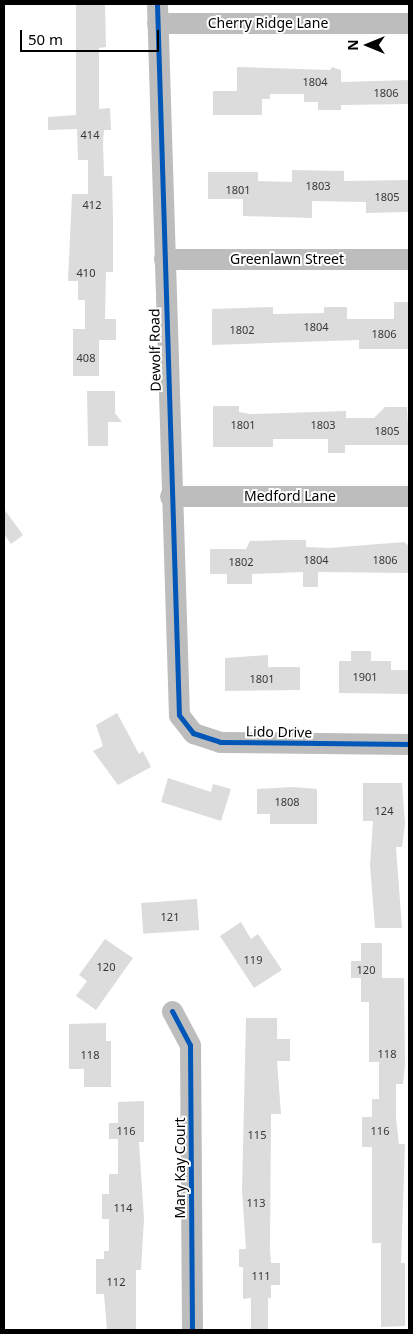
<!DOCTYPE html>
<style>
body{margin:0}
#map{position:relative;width:413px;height:1334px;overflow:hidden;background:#fff;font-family:"Noto Sans",sans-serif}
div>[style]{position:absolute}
.building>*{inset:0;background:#dcdcdc;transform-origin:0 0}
.minor>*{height:21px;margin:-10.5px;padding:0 10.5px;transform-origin:10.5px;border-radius:10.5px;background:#bdbdbd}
.cycleway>*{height:5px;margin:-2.5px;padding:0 2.5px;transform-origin:2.5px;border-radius:2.5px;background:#0057b8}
span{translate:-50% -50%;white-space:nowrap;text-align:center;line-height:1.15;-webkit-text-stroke:4px #fff;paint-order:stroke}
.number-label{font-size:11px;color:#373737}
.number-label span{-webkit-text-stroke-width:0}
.street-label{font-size:14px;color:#000}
.frame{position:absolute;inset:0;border:5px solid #000;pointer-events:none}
.north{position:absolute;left:343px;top:20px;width:50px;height:50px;-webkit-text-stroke:4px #fff;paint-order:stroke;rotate:270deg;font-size:14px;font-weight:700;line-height:20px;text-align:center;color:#000}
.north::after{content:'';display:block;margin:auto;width:18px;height:22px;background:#000;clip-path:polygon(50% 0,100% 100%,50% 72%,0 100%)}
.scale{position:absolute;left:20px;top:30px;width:139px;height:22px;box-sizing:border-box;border:2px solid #000;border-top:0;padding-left:6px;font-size:15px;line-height:18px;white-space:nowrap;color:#000;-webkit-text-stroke:4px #fff;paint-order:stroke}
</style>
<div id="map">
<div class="building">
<i style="clip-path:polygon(76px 4px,105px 4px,106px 47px,99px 48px,99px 109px,110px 108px,111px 130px,104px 130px,103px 142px,104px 176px,112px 176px,113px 218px,113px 272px,106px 272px,105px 319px,116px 319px,116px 340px,99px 340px,99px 376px,73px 376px,73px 329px,85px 329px,85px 300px,78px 300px,78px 281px,68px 281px,72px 194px,88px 194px,88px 160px,78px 160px,77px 129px,48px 130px,48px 117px,76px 115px)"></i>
<i style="clip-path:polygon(237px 67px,330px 70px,332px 67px,341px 70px,341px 82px,409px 80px,409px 104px,341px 105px,341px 110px,318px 110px,318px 102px,304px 102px,304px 94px,270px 94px,270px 99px,262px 99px,262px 115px,213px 115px,213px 91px,237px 91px)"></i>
<i style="clip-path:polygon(292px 170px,344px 171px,344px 181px,409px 180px,409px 212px,366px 213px,366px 202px,312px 201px,312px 218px,243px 216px,243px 199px,208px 199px,208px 172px,258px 172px,258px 181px,292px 182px)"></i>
<i style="clip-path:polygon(394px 302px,409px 302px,409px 349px,359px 349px,359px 340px,212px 345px,212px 309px,273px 307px,273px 314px,324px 313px,324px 307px,347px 307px,347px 319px,394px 319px)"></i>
<i style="clip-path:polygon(87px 391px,115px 391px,115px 413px,122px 422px,108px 422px,108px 446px,88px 446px)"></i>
<i style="clip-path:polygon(213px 406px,239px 406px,239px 412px,250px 414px,346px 411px,346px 418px,374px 418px,385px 407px,407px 407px,409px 445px,345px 445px,345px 453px,328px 453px,328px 439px,273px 439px,273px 447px,213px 447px)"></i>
<i style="clip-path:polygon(4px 509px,23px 535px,11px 544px,4px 534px)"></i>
<i style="clip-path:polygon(285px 540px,306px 540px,306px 547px,328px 548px,404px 542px,409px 546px,409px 573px,318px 572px,318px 587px,303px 587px,303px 572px,252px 574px,252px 584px,227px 584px,227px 574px,210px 574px,210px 549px,246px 549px,250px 541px)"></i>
<i style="clip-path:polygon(351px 651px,371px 651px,371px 661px,391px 661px,391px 670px,409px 670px,409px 694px,339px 693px,339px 661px,351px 661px)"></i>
<i style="clip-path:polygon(268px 655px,268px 667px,300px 667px,300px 690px,225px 691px,225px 658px)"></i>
<i style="clip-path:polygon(117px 713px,139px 754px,143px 751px,151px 767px,118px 785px,93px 751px,103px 746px,96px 725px)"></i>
<i style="clip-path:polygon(168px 778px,211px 792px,213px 784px,231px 789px,221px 821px,161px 802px)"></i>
<i style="clip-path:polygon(363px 783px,402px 783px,405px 824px,402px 847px,396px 847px,402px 928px,375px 928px,370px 865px,373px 821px,363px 821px)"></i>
<i style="clip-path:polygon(292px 787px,317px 789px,317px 824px,270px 824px,270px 814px,257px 814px,257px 789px)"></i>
<i style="left:197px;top:899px;width:31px;height:56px;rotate:86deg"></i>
<i style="clip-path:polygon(241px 922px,251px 939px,258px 934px,282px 970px,254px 988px,220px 936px)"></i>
<i style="clip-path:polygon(105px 939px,133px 958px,96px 1010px,76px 996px,87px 981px,79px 975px)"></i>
<i style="clip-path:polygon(361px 943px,382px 943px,382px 978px,404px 978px,405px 1065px,403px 1084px,396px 1084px,396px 1118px,399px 1144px,405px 1144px,401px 1263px,405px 1263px,405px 1326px,381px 1327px,381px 1243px,372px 1243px,372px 1147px,362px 1147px,362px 1117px,372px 1117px,372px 1099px,379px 1099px,379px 1062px,369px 1062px,369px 1002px,361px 1002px,361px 978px,351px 978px,351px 961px,361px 961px)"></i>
<i style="clip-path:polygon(246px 1018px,277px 1018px,277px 1039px,290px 1039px,290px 1061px,277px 1061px,281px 1114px,271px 1114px,270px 1249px,271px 1263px,280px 1263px,280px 1285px,271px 1285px,271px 1298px,268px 1298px,268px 1330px,251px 1330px,251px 1298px,243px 1299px,243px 1267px,239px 1267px,239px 1249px,246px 1249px,242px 1191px)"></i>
<i style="clip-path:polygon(106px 1023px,106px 1041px,111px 1041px,111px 1087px,84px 1087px,84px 1069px,69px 1069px,69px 1024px)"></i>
<i style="clip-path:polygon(144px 1101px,144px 1142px,139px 1142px,144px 1219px,141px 1270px,136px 1270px,136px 1330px,107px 1330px,104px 1294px,96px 1294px,96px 1259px,104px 1259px,104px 1251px,109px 1251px,109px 1219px,102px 1219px,102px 1194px,109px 1194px,109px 1174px,118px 1174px,118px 1139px,109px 1139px,109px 1123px,118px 1123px,118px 1102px)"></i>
</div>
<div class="minor">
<i style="left:157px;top:4px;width:711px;rotate:88.23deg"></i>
<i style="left:179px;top:715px;width:23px;rotate:52deg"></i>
<i style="left:193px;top:733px;width:28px;rotate:18deg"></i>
<i style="left:220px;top:742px;width:189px;rotate:0.6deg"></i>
<i style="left:157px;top:23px;width:252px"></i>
<i style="left:164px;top:259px;width:245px"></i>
<i style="left:170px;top:496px;width:239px"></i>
<i style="left:172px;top:1011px;width:38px;rotate:62deg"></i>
<i style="left:190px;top:1045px;width:285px;rotate:89.6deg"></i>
</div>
<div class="cycleway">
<i style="left:157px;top:4px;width:711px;rotate:88.23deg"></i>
<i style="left:179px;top:715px;width:23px;rotate:52deg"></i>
<i style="left:193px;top:733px;width:28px;rotate:18deg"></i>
<i style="left:220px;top:742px;width:189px;rotate:0.6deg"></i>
<i style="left:172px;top:1011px;width:38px;rotate:62deg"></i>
<i style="left:190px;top:1045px;width:285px;rotate:89.6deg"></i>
</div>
<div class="number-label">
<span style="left:315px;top:82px">1804</span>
<span style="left:386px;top:93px">1806</span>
<span style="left:90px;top:135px">414</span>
<span style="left:318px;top:186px">1803</span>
<span style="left:238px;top:190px">1801</span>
<span style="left:387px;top:197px">1805</span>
<span style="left:92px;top:205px">412</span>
<span style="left:86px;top:273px">410</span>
<span style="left:316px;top:327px">1804</span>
<span style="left:242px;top:330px">1802</span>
<span style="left:384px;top:334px">1806</span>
<span style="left:86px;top:358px">408</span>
<span style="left:243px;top:425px">1801</span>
<span style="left:323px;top:425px">1803</span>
<span style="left:387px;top:431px">1805</span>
<span style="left:316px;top:560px">1804</span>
<span style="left:385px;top:560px">1806</span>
<span style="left:241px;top:562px">1802</span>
<span style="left:365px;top:677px">1901</span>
<span style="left:262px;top:679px">1801</span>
<span style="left:287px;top:802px">1808</span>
<span style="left:384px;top:811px">124</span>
<span style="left:170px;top:917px">121</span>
<span style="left:253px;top:960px">119</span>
<span style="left:106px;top:967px">120</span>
<span style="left:366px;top:970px">120</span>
<span style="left:387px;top:1054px">118</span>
<span style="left:90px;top:1055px">118</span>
<span style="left:126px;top:1131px">116</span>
<span style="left:380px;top:1131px">116</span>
<span style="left:257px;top:1135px">115</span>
<span style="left:256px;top:1203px">113</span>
<span style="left:123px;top:1208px">114</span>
<span style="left:261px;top:1276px">111</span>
<span style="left:116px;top:1282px">112</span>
</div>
<div class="street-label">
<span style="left:268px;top:23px">Cherry Ridge Lane</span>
<span style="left:287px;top:259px">Greenlawn Street</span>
<span style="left:155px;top:350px;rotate:-91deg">Dewolf Road</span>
<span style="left:290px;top:496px">Medford Lane</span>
<span style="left:279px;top:732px;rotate:1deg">Lido Drive</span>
<span style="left:180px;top:1168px;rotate:-90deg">Mary Kay Court</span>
</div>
<div class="frame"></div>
<div class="north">N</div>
<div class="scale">50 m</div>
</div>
